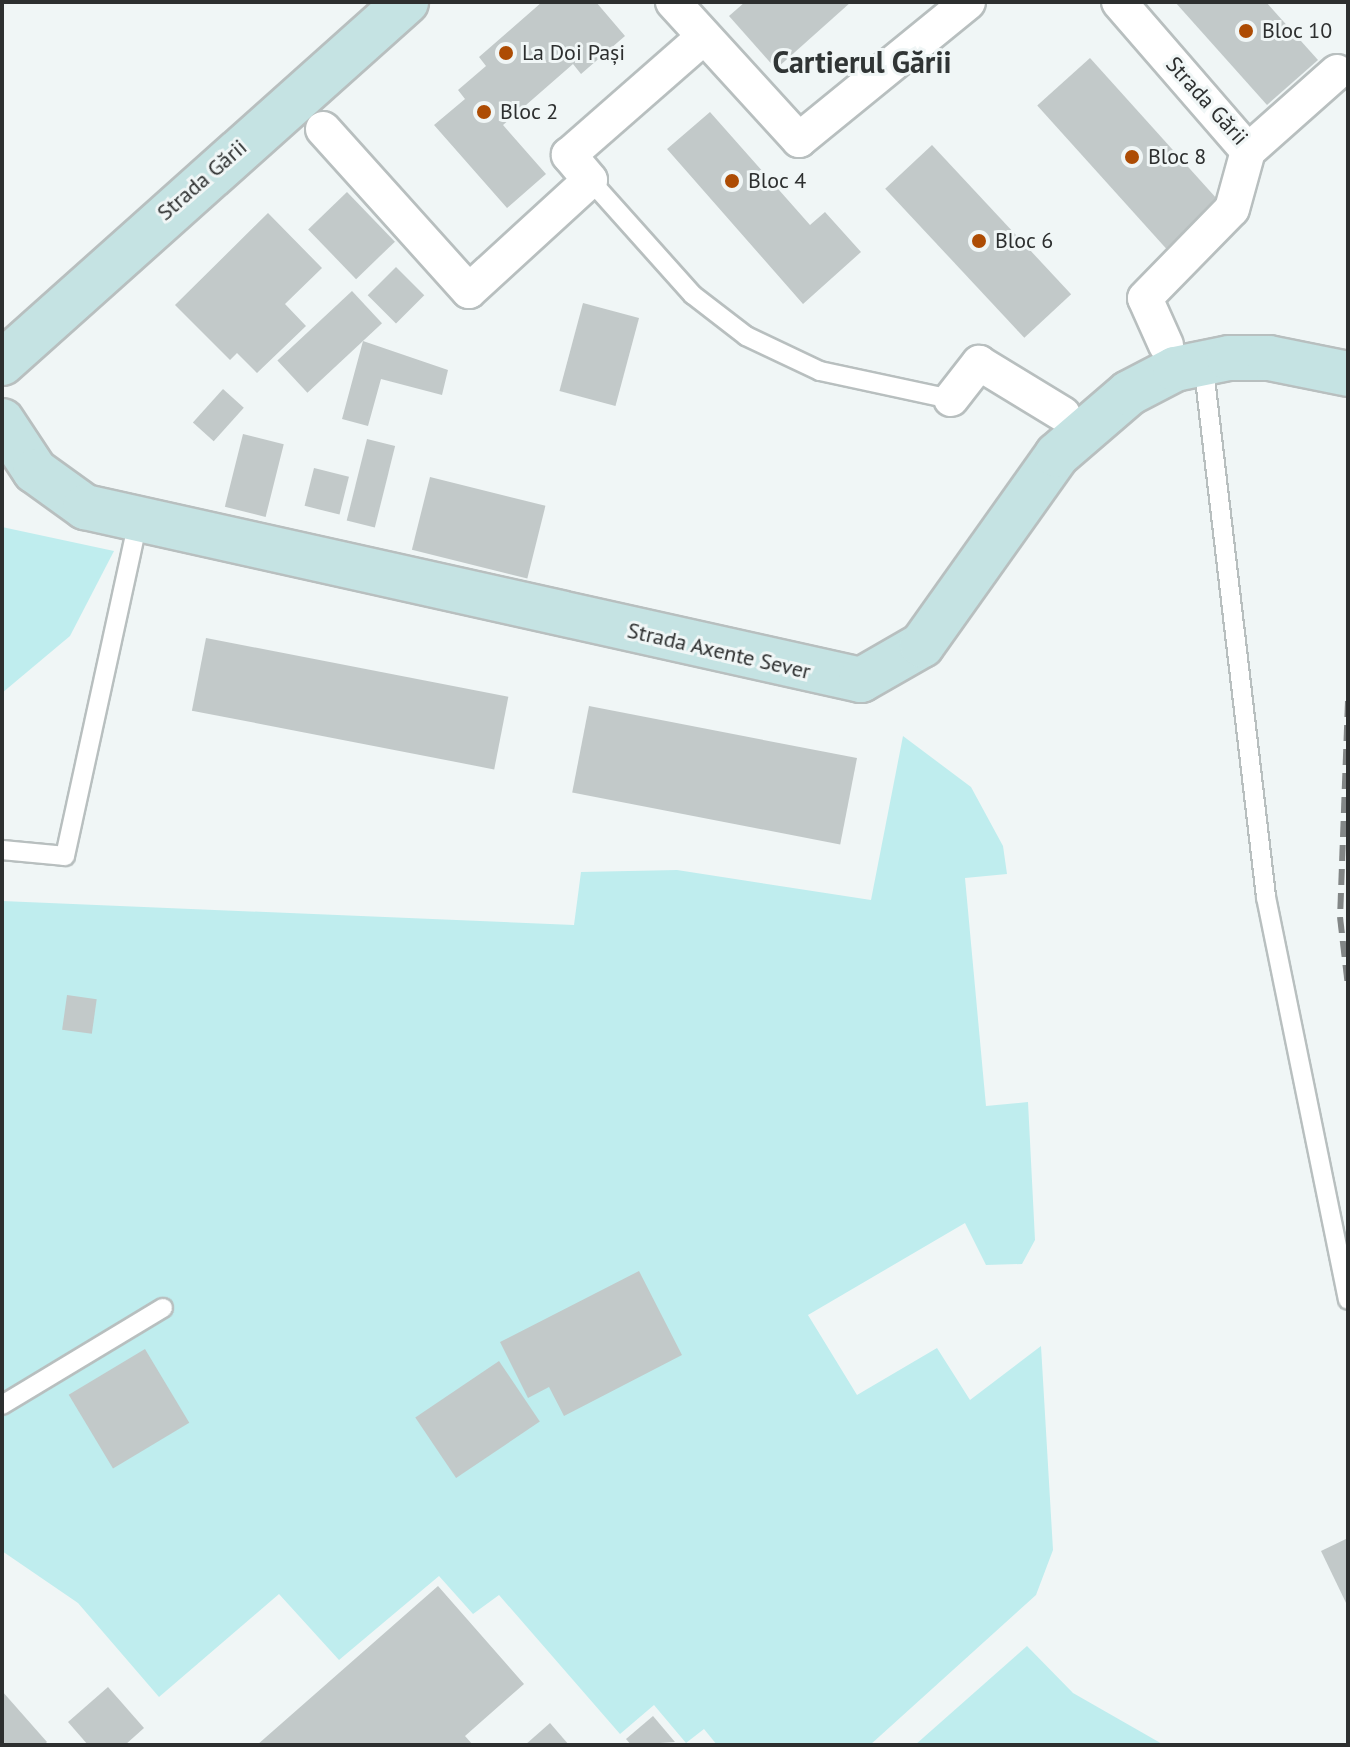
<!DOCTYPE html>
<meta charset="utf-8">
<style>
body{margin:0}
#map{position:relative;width:1350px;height:1747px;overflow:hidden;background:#f0f6f6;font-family:"PT Sans",sans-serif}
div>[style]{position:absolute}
.green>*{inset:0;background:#bfedee}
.building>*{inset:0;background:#c2c9c9;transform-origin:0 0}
.roads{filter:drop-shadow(2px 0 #b8bfbf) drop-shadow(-2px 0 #b8bfbf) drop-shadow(0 2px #b8bfbf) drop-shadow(0 -2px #b8bfbf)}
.lane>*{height:18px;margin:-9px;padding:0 9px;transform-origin:9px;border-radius:9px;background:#fff}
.street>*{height:34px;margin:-17px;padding:0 17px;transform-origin:17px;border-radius:17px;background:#fff}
.secondary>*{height:44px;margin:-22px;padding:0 22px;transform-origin:22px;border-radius:22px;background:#c5e3e3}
.rail>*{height:6px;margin-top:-3px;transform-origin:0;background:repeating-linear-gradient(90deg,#828686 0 16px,transparent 0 24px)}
.dots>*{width:22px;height:22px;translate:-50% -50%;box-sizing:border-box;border:4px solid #f0f6f6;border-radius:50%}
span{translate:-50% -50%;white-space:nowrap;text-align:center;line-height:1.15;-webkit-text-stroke:6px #f0f6f6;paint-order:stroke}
.poi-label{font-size:22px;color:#2d2f2f}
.left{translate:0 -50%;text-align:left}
.street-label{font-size:22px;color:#2d2f2f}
.district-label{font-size:30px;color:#303535;font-weight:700}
.frame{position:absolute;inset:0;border:4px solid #2d2f2f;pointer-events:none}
</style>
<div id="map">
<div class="green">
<i style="clip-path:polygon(2px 527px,114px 551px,70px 636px,2px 693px)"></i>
<i style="clip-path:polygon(903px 736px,971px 787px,1003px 846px,1007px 874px,965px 878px,986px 1106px,1028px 1102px,1035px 1240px,1022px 1264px,986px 1265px,965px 1223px,808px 1315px,857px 1395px,937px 1348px,970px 1400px,1041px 1346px,1053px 1550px,1036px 1595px,870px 1745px,717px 1745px,704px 1729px,686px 1743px,654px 1705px,620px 1734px,499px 1595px,473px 1614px,439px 1576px,339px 1660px,279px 1594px,159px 1697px,78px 1603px,2px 1551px,2px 901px,574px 925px,581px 872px,677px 870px,871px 900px)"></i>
<i style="clip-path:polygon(1027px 1646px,1073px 1693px,1164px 1745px,915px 1745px)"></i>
</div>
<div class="building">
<i style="clip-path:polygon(542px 2px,596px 2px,625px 36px,581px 74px,573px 64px,503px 125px,546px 174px,507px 208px,434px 125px,465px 99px,458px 90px,486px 66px,479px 57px)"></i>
<i style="clip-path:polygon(745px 2px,851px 2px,776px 69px,729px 16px)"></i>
<i style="clip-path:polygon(1175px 2px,1266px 2px,1318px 60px,1267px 105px)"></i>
<i style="left:1090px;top:58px;width:202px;height:71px;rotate:48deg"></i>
<i style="clip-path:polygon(710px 112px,810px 225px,825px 212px,861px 252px,803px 304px,667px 149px)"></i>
<i style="left:932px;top:145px;width:204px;height:64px;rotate:47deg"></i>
<i style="left:347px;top:192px;width:69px;height:54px;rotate:46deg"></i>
<i style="clip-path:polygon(268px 213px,322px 268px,285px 304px,306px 326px,257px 373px,237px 353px,230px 360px,175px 305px)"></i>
<i style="left:396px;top:267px;width:40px;height:40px;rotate:45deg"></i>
<i style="left:352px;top:291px;width:44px;height:102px;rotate:47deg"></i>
<i style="left:583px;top:303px;width:58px;height:91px;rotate:15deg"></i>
<i style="clip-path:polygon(363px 341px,448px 370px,442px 395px,381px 379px,368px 426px,342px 419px)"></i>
<i style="left:223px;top:389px;width:28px;height:45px;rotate:42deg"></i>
<i style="left:243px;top:434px;width:42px;height:75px;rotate:14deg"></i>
<i style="left:367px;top:439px;width:29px;height:84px;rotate:14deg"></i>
<i style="left:314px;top:468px;width:36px;height:39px;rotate:14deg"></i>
<i style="left:430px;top:477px;width:119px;height:75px;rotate:14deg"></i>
<i style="left:206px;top:638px;width:308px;height:74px;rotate:11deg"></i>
<i style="left:589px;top:706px;width:273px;height:88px;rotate:11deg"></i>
<i style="left:67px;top:995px;width:30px;height:35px;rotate:8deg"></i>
<i style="clip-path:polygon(639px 1271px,682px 1355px,564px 1416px,549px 1387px,528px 1398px,500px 1342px)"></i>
<i style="left:145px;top:1349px;width:86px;height:89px;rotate:59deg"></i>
<i style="left:499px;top:1361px;width:73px;height:101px;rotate:56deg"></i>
<i style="clip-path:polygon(1348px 1538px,1348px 1607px,1321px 1551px)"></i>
<i style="clip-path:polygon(438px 1586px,524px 1684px,465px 1736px,473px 1745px,257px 1745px)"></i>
<i style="clip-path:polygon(108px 1687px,144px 1728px,125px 1745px,88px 1745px,68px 1722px)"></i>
<i style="clip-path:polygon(2px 1691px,47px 1742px,44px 1745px,2px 1745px)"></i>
<i style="clip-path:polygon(653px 1716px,675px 1742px,631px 1745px,626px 1739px)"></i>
<i style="clip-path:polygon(550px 1723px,569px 1745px,525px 1745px)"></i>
</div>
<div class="roads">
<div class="lane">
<i style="left:590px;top:180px;width:154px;rotate:48.2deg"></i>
<i style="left:693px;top:295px;width:67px;rotate:37.7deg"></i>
<i style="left:746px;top:336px;width:82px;rotate:25.3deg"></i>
<i style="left:820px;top:371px;width:134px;rotate:12.1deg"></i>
<i style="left:1203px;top:362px;width:539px;rotate:83.28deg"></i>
<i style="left:1266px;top:897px;width:411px;rotate:78.5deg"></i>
<i style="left:2px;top:850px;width:63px;rotate:5.4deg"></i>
<i style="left:65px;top:856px;width:342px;rotate:-77.7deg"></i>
<i style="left:2px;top:1405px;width:188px;rotate:-31.1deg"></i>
</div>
<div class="street">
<i style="left:673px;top:2px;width:187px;rotate:47.6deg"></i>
<i style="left:799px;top:140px;width:218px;rotate:-39.2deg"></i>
<i style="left:1119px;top:2px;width:197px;rotate:49.1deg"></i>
<i style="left:1248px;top:151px;width:119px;rotate:-41.6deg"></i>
<i style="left:323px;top:129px;width:218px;rotate:48deg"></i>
<i style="left:469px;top:291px;width:164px;rotate:-42.5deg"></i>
<i style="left:590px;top:180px;width:33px;rotate:-130deg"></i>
<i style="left:569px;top:155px;width:179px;rotate:-41.2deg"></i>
<i style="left:1166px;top:345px;width:51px;rotate:-114.1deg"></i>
<i style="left:1145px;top:298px;width:124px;rotate:-45.7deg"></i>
<i style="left:1232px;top:209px;width:60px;rotate:-74.6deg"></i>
<i style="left:951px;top:399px;width:46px;rotate:-52.1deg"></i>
<i style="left:979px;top:363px;width:98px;rotate:31.3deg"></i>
</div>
<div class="secondary">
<i style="left:2px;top:363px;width:542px;rotate:-41.78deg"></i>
<i style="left:2px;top:421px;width:60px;rotate:56.6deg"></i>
<i style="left:35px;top:471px;width:62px;rotate:35.8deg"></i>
<i style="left:85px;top:507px;width:795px;rotate:12.57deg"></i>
<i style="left:861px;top:680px;width:70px;rotate:-29.8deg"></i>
<i style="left:922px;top:645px;width:233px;rotate:-54.6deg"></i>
<i style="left:1057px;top:455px;width:95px;rotate:-40.7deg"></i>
<i style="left:1129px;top:393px;width:52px;rotate:-27.6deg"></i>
<i style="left:1175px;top:369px;width:55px;rotate:-11.5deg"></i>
<i style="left:1229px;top:358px;width:40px"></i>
<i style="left:1269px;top:358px;width:81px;rotate:11.4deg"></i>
</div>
</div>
<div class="rail">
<i style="left:1348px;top:701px;width:216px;rotate:92.1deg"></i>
<i style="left:1340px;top:917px;width:69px;rotate:83.4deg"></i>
</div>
<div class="dots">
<i style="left:1246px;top:31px;background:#ad4c04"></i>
<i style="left:506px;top:53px;background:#ad4c04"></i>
<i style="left:484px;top:112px;background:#ad4c04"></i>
<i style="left:1132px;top:157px;background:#ad4c04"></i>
<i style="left:732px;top:181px;background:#ad4c04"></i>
<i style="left:979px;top:241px;background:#ad4c04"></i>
</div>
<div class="poi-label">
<span class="left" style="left:1262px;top:31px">Bloc 10</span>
<span class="left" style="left:522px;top:53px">La Doi Pași</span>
<span class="left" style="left:500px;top:112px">Bloc 2</span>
<span class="left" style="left:1148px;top:157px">Bloc 8</span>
<span class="left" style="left:748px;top:181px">Bloc 4</span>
<span class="left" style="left:995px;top:241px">Bloc 6</span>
</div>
<div class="street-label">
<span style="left:1207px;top:101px;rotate:48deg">Strada Gării</span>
<span style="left:202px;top:180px;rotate:-41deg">Strada Gării</span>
<span style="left:719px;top:651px;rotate:13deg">Strada Axente Sever</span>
</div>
<div class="district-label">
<span style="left:862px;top:62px">Cartierul Gării</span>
</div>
<div class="frame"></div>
</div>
